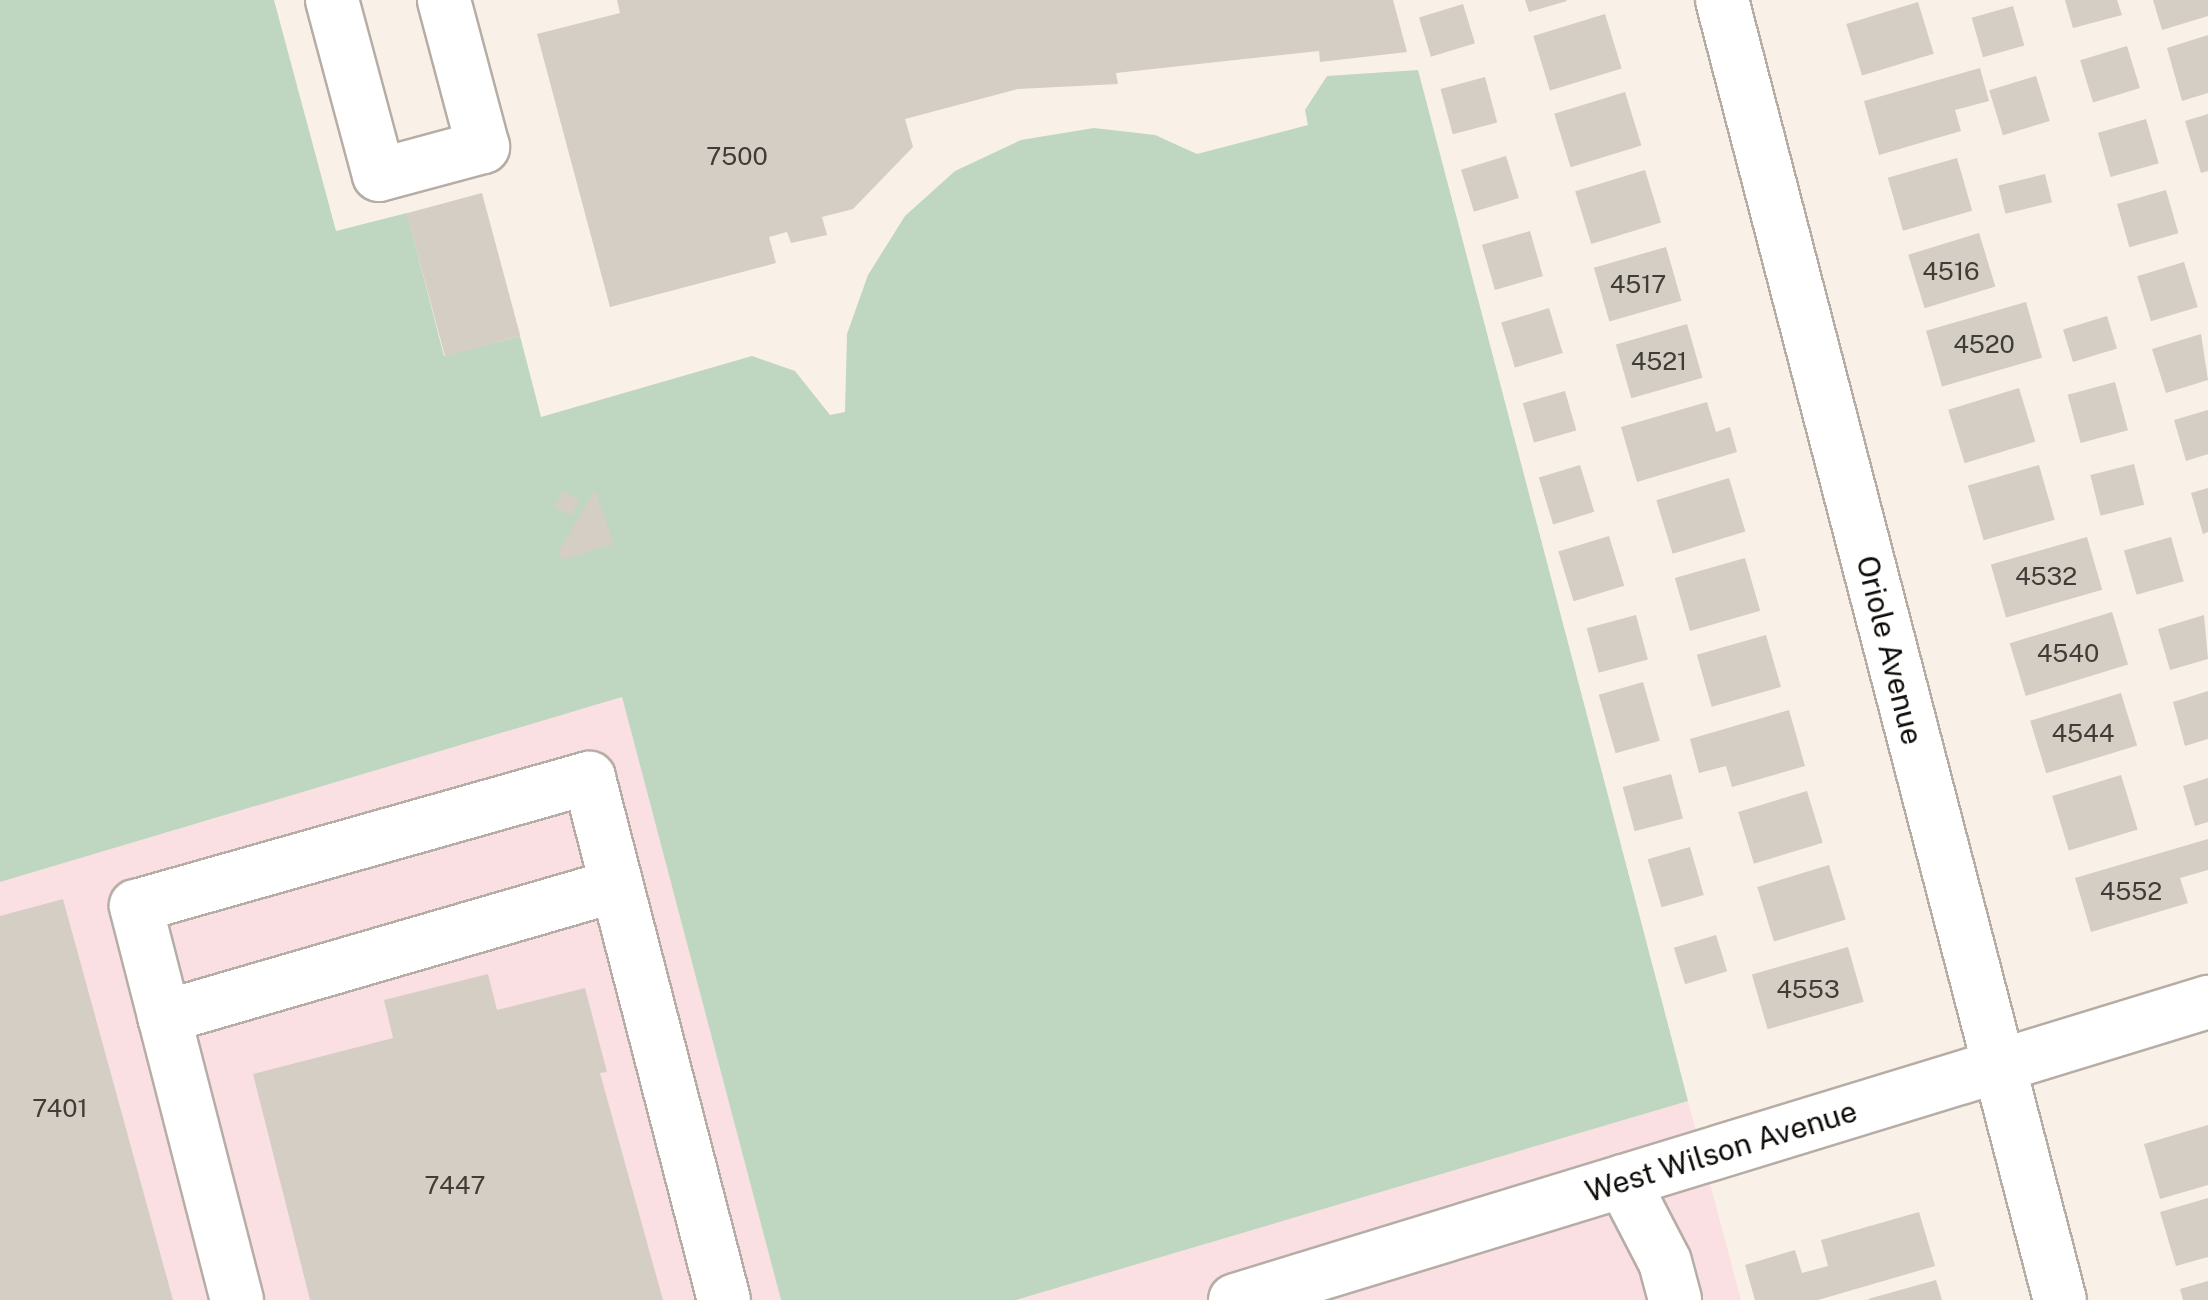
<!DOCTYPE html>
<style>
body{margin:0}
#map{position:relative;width:2208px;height:1300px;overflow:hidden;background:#f9f0e7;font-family:"Public Sans",sans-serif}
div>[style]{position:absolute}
.industrial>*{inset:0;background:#fbe0e3}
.green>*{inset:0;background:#bfd6c0}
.building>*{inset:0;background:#d5cec4;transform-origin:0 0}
.roads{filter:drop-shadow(2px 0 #b6ada5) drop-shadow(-2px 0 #b6ada5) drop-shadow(0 2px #b6ada5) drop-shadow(0 -2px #b6ada5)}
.minor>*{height:52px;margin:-26px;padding:0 26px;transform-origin:26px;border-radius:26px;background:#fff}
span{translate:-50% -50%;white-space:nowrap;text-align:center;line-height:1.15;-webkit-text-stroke:10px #fff;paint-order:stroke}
.number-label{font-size:25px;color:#403c37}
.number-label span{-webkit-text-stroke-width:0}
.street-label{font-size:30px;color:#0e0b08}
</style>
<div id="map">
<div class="industrial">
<i style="clip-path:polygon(622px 697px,781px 1300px,0 1300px,0 882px)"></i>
<i style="clip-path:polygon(1688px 1101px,1741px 1300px,1016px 1300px)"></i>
</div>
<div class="green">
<i style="clip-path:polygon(0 0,274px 0,336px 231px,407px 213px,444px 356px,520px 336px,541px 417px,752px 356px,795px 371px,830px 415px,845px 412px,847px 334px,868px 275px,905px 216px,955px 171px,1021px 140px,1094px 128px,1155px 135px,1197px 154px,1308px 125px,1305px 110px,1327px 76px,1418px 70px,1688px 1101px,1016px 1300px,781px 1300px,622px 697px,0 882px)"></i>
</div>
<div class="building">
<i style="clip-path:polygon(617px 0,1393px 0,1407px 52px,1320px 62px,1319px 51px,1116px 73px,1118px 84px,1018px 89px,905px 119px,913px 147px,853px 209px,822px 217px,827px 235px,791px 243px,787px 232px,769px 237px,776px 263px,610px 307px,537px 34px,620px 13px)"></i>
<i style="clip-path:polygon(1525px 0,1566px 0,1567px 1px,1529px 12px)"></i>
<i style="clip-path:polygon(2065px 0,2117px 0,2122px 15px,2073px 28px)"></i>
<i style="clip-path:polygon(2153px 0,2208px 0,2208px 16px,2162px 30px)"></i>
<i style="left:1918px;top:2px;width:54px;height:75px;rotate:73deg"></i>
<i style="left:1463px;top:4px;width:41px;height:46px;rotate:73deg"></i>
<i style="left:2013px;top:6px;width:41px;height:43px;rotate:74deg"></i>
<i style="left:1605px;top:14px;width:57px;height:75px;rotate:73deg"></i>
<i style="clip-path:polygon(2208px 35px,2208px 93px,2182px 101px,2167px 48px)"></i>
<i style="left:2127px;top:46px;width:44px;height:49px;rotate:73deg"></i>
<i style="clip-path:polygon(1980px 68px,1989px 101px,1955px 110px,1961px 131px,1879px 155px,1864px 101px)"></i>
<i style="left:2036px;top:76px;width:47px;height:49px;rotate:73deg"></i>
<i style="left:1485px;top:77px;width:47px;height:46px;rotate:75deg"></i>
<i style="left:1625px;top:92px;width:56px;height:74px;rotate:73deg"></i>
<i style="clip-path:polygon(2208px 114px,2208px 171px,2201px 173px,2185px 121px)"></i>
<i style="left:2146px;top:119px;width:46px;height:50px;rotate:74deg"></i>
<i style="left:1506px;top:156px;width:44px;height:47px;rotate:73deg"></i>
<i style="left:1957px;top:158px;width:55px;height:72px;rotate:74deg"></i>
<i style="left:1645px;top:170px;width:55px;height:73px;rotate:73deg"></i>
<i style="left:2045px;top:174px;width:29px;height:48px;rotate:76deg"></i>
<i style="left:2166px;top:190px;width:45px;height:51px;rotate:74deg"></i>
<i style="left:482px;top:193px;width:148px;height:78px;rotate:75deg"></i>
<i style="left:1530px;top:231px;width:47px;height:50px;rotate:74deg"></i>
<i style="left:1979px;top:233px;width:56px;height:74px;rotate:73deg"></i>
<i style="left:1666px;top:247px;width:56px;height:75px;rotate:74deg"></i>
<i style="left:2184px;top:262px;width:47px;height:49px;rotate:73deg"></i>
<i style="left:2026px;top:302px;width:58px;height:104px;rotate:74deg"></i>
<i style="left:1549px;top:308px;width:47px;height:50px;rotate:73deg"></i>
<i style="left:2107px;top:316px;width:34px;height:46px;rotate:73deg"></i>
<i style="left:1687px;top:324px;width:56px;height:74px;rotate:74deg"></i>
<i style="clip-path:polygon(2201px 334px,2208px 380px,2166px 393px,2152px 349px)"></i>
<i style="left:2115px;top:382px;width:50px;height:49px;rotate:75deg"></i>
<i style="left:2019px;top:388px;width:56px;height:74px;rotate:73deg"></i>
<i style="left:1565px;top:391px;width:41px;height:44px;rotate:74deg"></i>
<i style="clip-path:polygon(1707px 402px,1716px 432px,1730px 427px,1737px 452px,1637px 482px,1621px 427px)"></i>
<i style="clip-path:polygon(2208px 410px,2208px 454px,2186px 461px,2174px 420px)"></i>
<i style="left:2134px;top:464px;width:42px;height:45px;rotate:76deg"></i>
<i style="left:1580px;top:465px;width:49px;height:43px;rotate:73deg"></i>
<i style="left:2039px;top:465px;width:57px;height:74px;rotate:74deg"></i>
<i style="left:1729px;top:478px;width:56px;height:76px;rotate:73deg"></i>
<i style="clip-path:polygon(2208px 488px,2208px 532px,2203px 534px,2191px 493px)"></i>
<i style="clip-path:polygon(595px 490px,614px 544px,562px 560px,559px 551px)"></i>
<i style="left:563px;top:491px;width:19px;height:18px;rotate:28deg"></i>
<i style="left:1609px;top:536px;width:52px;height:53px;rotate:73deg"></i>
<i style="left:2087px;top:537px;width:55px;height:100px;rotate:74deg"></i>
<i style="left:2171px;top:537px;width:46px;height:49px;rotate:74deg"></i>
<i style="left:1745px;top:558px;width:55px;height:73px;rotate:74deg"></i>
<i style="left:2112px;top:612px;width:55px;height:107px;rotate:73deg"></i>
<i style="left:1636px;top:615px;width:46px;height:51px;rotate:75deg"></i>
<i style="clip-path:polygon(2204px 615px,2208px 659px,2170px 670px,2158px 629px)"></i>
<i style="left:1766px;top:635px;width:54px;height:72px;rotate:74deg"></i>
<i style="left:1643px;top:682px;width:61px;height:46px;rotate:74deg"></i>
<i style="clip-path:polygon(2208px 691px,2208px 739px,2185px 746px,2173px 702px)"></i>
<i style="left:2121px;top:693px;width:55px;height:95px;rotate:73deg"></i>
<i style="clip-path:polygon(1789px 710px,1805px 766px,1732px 787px,1726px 766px,1699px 773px,1690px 739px)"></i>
<i style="left:1671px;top:774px;width:46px;height:50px;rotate:75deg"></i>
<i style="left:2121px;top:775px;width:57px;height:72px;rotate:73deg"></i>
<i style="clip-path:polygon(2208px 778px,2208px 822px,2195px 826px,2183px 786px)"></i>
<i style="left:1807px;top:791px;width:54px;height:72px;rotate:73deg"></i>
<i style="clip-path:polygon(2208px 839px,2208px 870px,2180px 878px,2188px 903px,2091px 932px,2075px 878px)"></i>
<i style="left:1690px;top:847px;width:50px;height:44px;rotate:74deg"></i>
<i style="left:1829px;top:865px;width:57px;height:75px;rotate:73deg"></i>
<i style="clip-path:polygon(63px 899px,173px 1300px,0 1300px,0 916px)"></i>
<i style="left:1716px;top:935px;width:38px;height:44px;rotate:73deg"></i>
<i style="left:1848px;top:947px;width:57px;height:100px;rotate:74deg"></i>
<i style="clip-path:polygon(488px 974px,497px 1010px,585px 988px,607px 1072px,600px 1073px,663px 1300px,310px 1300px,253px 1074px,393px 1038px,384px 1000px)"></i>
<i style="clip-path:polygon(2208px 1125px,2208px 1185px,2160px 1199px,2144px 1144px)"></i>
<i style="clip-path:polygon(2208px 1198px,2208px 1257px,2176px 1266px,2160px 1212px)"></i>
<i style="clip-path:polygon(1919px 1212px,1935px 1266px,1818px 1300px,1755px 1300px,1745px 1265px,1795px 1250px,1802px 1273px,1828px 1266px,1821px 1240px)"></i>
<i style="clip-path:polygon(1936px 1280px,1942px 1300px,1869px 1300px,1868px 1299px)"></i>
<i style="clip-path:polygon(2208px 1281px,2208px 1300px,2183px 1300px,2180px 1289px)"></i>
</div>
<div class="roads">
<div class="minor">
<i style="left:332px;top:0;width:181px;rotate:75deg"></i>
<i style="left:379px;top:175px;width:108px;rotate:-15.1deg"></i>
<i style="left:483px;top:147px;width:152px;rotate:-104.9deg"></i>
<i style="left:1722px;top:0;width:1343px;rotate:75.43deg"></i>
<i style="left:164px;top:1017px;width:471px;rotate:-16.2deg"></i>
<i style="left:1623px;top:1181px;width:91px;rotate:62.6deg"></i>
<i style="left:1665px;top:1262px;width:39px;rotate:75deg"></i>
<i style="left:237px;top:1300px;width:407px;rotate:-104.4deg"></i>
<i style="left:136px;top:906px;width:471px;rotate:-15.8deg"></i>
<i style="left:589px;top:778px;width:539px;rotate:75.5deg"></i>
<i style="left:1235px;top:1300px;width:1018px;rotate:-17.03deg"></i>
</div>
</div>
<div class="number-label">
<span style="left:737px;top:156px">7500</span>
<span style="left:1951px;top:271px">4516</span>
<span style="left:1638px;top:284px">4517</span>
<span style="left:1984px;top:344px">4520</span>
<span style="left:1659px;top:361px">4521</span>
<span style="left:2046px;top:576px">4532</span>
<span style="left:2068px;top:653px">4540</span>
<span style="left:2083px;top:733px">4544</span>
<span style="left:2131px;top:891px">4552</span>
<span style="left:1808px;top:989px">4553</span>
<span style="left:60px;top:1108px">7401</span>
<span style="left:455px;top:1185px">7447</span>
</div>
<div class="street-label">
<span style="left:1890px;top:650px;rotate:76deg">Oriole Avenue</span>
<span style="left:1721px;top:1151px;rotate:-17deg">West Wilson Avenue</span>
</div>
</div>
